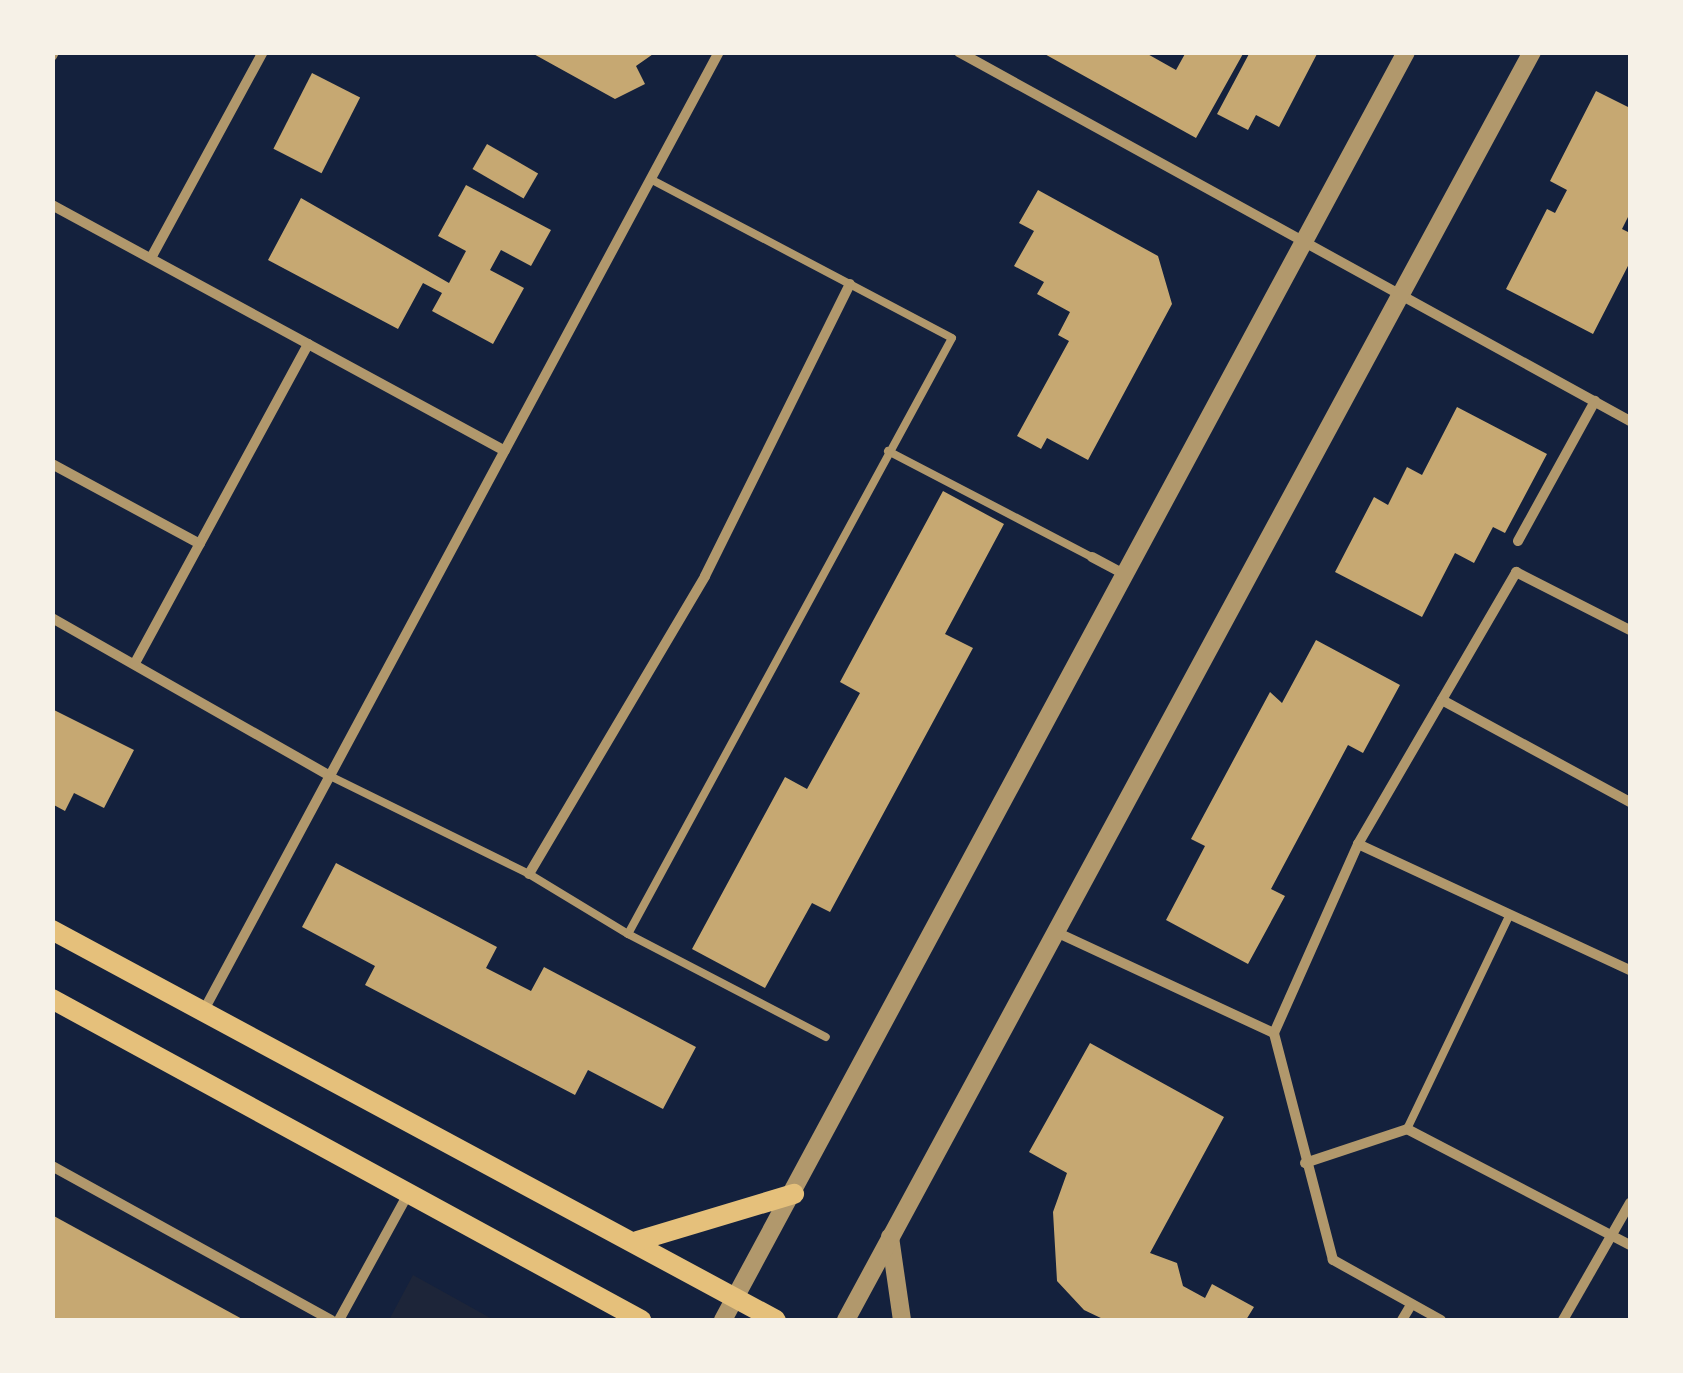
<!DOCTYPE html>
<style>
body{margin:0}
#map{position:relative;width:1683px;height:1373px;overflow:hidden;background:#14213d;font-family:"Archivo Narrow",sans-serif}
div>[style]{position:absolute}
.green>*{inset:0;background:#1d2539}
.building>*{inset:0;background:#c6a872;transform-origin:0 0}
.service>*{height:8px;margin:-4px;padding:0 4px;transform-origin:4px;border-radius:4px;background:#b1986c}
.minor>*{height:10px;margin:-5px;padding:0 5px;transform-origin:5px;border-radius:5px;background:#b1986c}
.tertiary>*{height:18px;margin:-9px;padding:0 9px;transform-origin:9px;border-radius:9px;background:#b1986c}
.secondary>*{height:20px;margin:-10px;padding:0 10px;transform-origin:10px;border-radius:10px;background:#e5c07b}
span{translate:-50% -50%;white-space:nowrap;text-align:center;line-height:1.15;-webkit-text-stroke:9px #f6f1e7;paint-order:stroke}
.frame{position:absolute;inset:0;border:55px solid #f6f1e7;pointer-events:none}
</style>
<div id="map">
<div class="green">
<i style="clip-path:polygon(413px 1275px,494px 1320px,389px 1320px)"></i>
</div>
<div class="building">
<i style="clip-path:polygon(530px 52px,656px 52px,636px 66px,645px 84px,615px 99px)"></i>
<i style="clip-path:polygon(1041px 52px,1144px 52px,1176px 70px,1186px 52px,1244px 52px,1196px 138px)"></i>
<i style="clip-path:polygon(1250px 52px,1318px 52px,1279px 127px,1256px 115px,1248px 130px,1217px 114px)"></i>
<i style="left:312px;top:73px;width:54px;height:85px;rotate:27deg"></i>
<i style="clip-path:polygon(1596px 91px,1630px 108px,1630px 213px,1622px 229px,1630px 233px,1630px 262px,1593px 334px,1506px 289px,1547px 209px,1555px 213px,1567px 190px,1550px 181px)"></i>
<i style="left:487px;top:144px;width:59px;height:29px;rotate:30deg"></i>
<i style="clip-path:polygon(466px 185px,551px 230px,531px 266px,501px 250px,490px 270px,524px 288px,493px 344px,432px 311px,442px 293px,423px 283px,398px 329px,268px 260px,301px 198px,449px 283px,466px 251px,438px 236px)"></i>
<i style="clip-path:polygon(1038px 190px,1158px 256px,1172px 304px,1088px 460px,1047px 438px,1041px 449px,1017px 436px,1069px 341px,1058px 335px,1070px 312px,1037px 294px,1044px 282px,1014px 266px,1034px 231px,1019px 223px)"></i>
<i style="clip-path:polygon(1457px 407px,1547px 454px,1505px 533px,1493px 527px,1474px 563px,1455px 553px,1422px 617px,1335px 572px,1374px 497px,1388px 505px,1407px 467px,1422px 475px)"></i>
<i style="clip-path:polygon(943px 491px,1004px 524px,945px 634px,973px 648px,830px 912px,812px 903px,765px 988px,692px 949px,785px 777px,807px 789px,860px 693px,840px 682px)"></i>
<i style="clip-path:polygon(1316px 640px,1400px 685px,1363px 753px,1348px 745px,1271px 889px,1285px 896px,1248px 964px,1166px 920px,1205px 846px,1191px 839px,1270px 692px,1282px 703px)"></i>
<i style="clip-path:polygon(52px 709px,134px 750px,104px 808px,74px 793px,65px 811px,52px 804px)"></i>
<i style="clip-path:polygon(336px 863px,497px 947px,486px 968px,531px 991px,544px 967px,696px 1047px,663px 1109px,588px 1070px,575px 1095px,365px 985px,375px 966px,302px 927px)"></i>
<i style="clip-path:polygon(1090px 1043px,1224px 1117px,1150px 1253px,1177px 1263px,1183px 1286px,1205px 1298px,1212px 1284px,1254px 1307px,1246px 1320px,1105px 1320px,1084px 1310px,1057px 1281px,1053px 1212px,1067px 1173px,1029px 1152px)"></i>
<i style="clip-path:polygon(52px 1215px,244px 1320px,52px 1320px)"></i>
</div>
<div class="service">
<i style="left:888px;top:451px;width:230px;rotate:27.5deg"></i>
<i style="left:330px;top:776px;width:222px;rotate:26.2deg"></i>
<i style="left:529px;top:874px;width:116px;rotate:31.2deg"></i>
<i style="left:628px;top:934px;width:678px;rotate:-61.47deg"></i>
<i style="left:952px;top:338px;width:340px;rotate:-152.2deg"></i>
<i style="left:628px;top:934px;width:223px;rotate:27.5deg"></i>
<i style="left:1407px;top:1129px;width:236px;rotate:-64.4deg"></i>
</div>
<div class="minor">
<i style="left:959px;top:52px;width:766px;rotate:28.81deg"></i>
<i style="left:52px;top:56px;width:4px;rotate:-63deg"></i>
<i style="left:52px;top:205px;width:515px;rotate:28.5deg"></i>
<i style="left:151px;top:258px;width:234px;rotate:-61.5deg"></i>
<i style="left:52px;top:464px;width:168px;rotate:28.4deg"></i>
<i style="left:1518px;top:541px;width:160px;rotate:-61.2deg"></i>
<i style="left:1092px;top:557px;width:38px;rotate:28deg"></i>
<i style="left:52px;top:618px;width:320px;rotate:29.6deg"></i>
<i style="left:135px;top:663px;width:363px;rotate:-61.5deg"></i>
<i style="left:1442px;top:700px;width:214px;rotate:28.5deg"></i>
<i style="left:1358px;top:844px;width:300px;rotate:24.9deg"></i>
<i style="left:529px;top:874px;width:346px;rotate:-59.4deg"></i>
<i style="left:705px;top:576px;width:326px;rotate:-63.6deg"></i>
<i style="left:1056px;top:932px;width:240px;rotate:24.9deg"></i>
<i style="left:204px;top:1010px;width:1088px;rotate:-61.74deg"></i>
<i style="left:1305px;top:1163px;width:108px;rotate:-18.4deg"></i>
<i style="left:1407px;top:1129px;width:251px;rotate:27.5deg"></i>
<i style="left:52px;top:1166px;width:319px;rotate:28.9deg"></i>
<i style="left:339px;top:1320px;width:141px;rotate:-61.3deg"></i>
<i style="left:1402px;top:1320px;width:17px;rotate:-59deg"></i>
<i style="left:1441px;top:1320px;width:124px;rotate:-150.9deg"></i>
<i style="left:1333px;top:1260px;width:235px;rotate:-104.6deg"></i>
<i style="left:1274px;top:1033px;width:207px;rotate:-66deg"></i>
<i style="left:1358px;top:844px;width:315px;rotate:-59.8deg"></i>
<i style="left:1516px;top:572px;width:128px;rotate:27deg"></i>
<i style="left:1563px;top:1320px;width:135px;rotate:-60.2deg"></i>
</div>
<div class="tertiary">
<i style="left:890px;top:1237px;width:84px;rotate:81.8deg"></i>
<i style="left:723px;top:1320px;width:1440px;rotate:-61.69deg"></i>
<i style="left:846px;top:1320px;width:1442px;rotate:-61.59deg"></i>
</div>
<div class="secondary">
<i style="left:52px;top:930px;width:822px;rotate:28.31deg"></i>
<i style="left:52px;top:999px;width:671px;rotate:28.59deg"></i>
<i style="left:637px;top:1241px;width:164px;rotate:-16.7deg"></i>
</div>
<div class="frame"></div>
</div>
